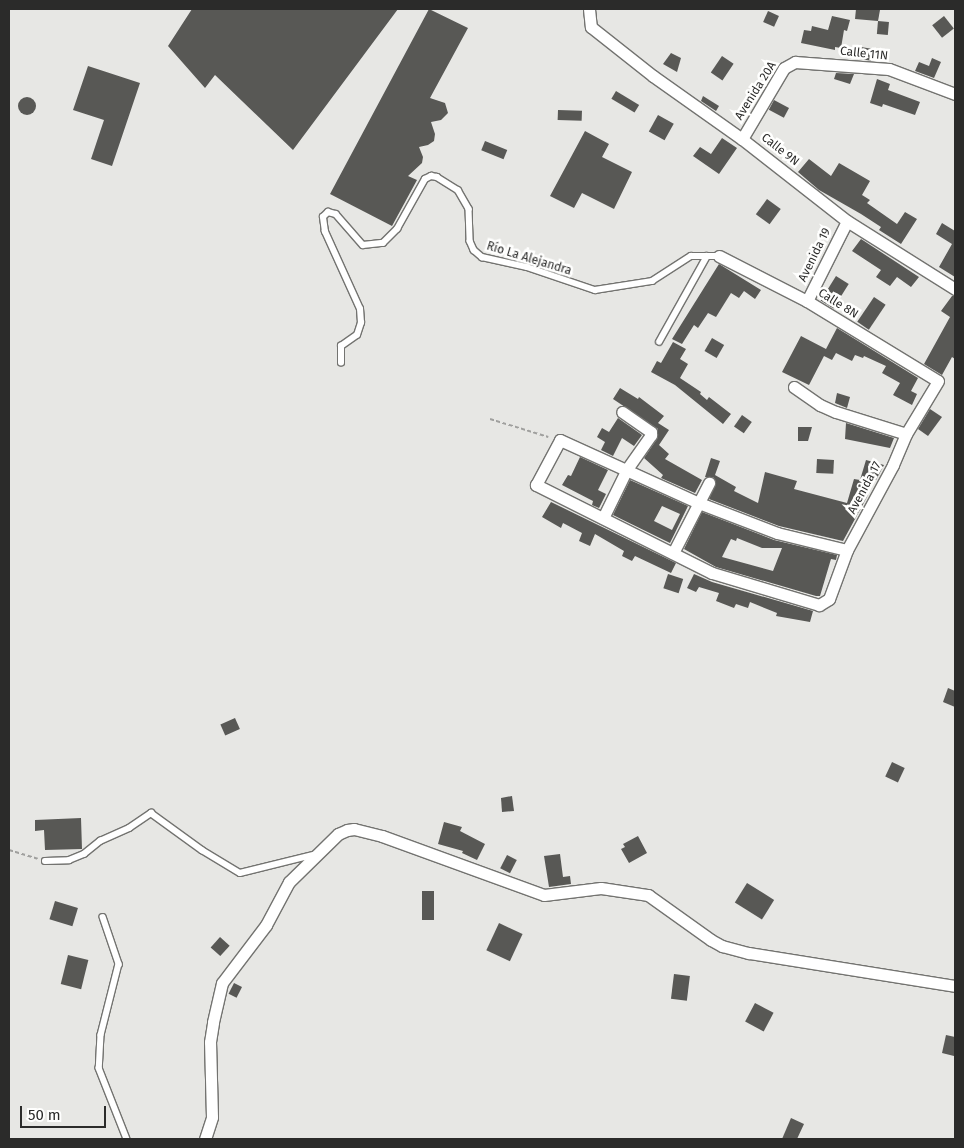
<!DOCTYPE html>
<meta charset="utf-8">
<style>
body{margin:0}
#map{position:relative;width:964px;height:1148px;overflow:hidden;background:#e7e7e4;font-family:"Fira Sans",sans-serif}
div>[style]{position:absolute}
.building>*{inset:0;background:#585855;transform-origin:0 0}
.round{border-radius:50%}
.path>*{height:2px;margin-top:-1px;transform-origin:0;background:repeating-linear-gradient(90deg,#a0a09e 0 4px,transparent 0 6.5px)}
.roads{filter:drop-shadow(1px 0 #737370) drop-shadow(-1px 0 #737370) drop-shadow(0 1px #737370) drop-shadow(0 -1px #737370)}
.lane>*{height:5.5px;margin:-2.75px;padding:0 2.75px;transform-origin:2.75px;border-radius:2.75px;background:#fff}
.street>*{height:11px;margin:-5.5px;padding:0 5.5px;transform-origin:5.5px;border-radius:5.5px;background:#fff}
span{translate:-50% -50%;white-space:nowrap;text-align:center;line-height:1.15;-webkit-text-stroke:5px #fffffe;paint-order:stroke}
.street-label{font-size:12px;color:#2b2b2a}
.frame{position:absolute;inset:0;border:10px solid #2b2b2a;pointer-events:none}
.scale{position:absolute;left:20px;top:1106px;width:86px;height:22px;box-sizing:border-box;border:2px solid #2b2b2a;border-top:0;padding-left:6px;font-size:15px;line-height:18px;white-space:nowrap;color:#2b2b2a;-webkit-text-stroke:4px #fffffe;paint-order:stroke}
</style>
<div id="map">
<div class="building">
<i style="clip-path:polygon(192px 9px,398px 9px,293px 150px,215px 75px,205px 88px,168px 46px)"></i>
<i style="clip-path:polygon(429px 9px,468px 28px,430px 98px,445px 103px,448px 113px,441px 120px,431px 122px,435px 134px,434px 141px,428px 145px,419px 147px,423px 157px,422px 163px,408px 176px,417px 180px,392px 226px,330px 194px)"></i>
<i style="clip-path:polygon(856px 9px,880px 10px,878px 21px,855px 19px)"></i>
<i style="left:768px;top:11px;width:12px;height:12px;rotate:24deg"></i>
<i style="clip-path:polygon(832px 16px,850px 20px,847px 31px,844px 30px,841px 48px,835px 47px,835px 50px,801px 43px,804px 30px,811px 31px,812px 26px,828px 30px)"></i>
<i style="left:944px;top:16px;width:16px;height:15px;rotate:52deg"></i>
<i style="left:878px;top:21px;width:11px;height:13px;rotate:5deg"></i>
<i style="left:861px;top:47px;width:12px;height:12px;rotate:9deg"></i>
<i style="clip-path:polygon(671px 53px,681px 58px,677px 72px,663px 64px)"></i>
<i style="left:722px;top:56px;width:14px;height:20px;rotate:34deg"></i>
<i style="clip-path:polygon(932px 58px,941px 62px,934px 78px,915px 71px,919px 62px,929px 66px)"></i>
<i style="clip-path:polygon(88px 66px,140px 83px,112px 166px,91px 159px,104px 120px,73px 110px)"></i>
<i style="clip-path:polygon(836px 73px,854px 74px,850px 84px,834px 79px)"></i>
<i style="clip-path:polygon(877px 79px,890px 84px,888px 90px,920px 102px,915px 115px,883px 104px,882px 107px,870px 103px)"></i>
<i style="left:616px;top:91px;width:27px;height:9px;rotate:31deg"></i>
<i style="clip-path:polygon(703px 96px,719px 106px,716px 111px,701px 101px)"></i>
<i class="round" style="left:18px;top:97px;width:18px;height:18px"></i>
<i style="left:774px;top:100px;width:17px;height:11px;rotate:28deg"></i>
<i style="left:558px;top:110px;width:24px;height:10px;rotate:2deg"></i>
<i style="left:658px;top:115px;width:18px;height:19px;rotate:29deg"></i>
<i style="clip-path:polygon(585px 131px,609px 144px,602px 157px,632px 172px,614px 209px,582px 193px,574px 208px,550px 196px)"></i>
<i style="clip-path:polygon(722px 138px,737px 148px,719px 174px,693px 156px,700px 147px,711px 154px)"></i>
<i style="left:485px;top:141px;width:24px;height:10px;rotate:22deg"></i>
<i style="clip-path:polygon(809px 159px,831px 176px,839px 163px,870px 181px,862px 195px,870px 200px,867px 203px,897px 224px,905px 212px,917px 219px,901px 244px,879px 230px,881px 227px,861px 214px,819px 190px,798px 172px)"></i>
<i style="left:767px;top:199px;width:17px;height:19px;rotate:36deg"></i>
<i style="clip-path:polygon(942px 223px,955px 231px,955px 277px,939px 267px,952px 244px,936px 234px)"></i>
<i style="clip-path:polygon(861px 239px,919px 277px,911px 287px,897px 277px,890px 286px,876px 277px,881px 270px,852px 251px)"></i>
<i style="clip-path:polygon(719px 264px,761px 290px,755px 299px,744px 291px,739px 298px,731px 293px,716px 317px,708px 313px,698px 328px,694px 325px,682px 344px,672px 339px)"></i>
<i style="left:836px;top:276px;width:15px;height:29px;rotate:32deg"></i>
<i style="clip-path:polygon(952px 296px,955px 296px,955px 359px,952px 357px,942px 375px,924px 364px,950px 317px,941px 311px)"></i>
<i style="left:874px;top:297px;width:14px;height:30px;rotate:34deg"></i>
<i style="clip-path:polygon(837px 328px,918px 378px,911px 391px,917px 394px,912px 405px,893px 395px,900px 383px,882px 373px,886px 366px,864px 356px,863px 358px,855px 355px,852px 361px,836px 353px,832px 360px,824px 356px,809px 385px,782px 372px,801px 336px,826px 349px)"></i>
<i style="left:712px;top:338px;width:14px;height:15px;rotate:30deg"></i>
<i style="clip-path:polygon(673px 342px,686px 349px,680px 359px,688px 364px,680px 378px,701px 392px,700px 394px,707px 400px,709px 397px,731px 414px,723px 424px,675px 385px,651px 372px,657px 361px,661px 363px)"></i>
<i style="clip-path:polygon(620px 388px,638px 399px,639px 397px,664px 416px,658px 423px,669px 430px,659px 445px,669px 454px,665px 459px,702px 480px,695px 493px,661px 478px,663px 475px,644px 458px,657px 439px,658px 429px,613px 399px)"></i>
<i style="clip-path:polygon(837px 393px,850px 397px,847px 408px,835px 403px)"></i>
<i style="clip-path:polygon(930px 409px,942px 417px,928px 436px,918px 429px)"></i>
<i style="left:742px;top:415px;width:12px;height:14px;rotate:35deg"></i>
<i style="clip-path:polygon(618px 418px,642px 435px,634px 446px,622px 438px,613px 456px,601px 450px,605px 442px,597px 437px,602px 428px,609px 432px)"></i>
<i style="clip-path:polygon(846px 423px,894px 438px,890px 448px,845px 439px)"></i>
<i style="clip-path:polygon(798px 427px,812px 427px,808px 441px,798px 441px)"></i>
<i style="clip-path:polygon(580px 457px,608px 470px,598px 490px,606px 494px,599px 508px,592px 505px,593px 501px,562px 485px,568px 475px,571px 476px)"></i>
<i style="clip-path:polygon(711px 458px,720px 461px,715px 475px,736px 487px,734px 491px,758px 503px,765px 472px,797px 481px,794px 489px,847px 503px,854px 479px,860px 480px,866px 460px,884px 465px,876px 480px,872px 479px,867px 497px,843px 541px,779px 526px,709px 499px,716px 483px,713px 477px,705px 477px)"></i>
<i style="left:817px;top:459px;width:17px;height:14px;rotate:3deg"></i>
<i style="clip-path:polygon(evenodd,630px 480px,688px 506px,670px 543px,613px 515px,630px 480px,662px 506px,680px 514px,672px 530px,654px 521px,662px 506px)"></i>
<i style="clip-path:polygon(551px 502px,676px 563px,671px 573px,635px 556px,632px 561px,622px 556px,624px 551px,595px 534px,590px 546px,579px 541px,582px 533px,563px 523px,561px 528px,542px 517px)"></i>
<i style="clip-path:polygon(evenodd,702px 512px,774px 540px,837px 555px,836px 560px,831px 559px,820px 596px,816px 596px,716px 567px,684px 549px,702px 512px,737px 538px,762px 548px,782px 548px,773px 571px,722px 557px,731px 539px,736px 541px,737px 538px)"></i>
<i style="left:668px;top:574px;width:16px;height:15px;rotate:18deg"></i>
<i style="clip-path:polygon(694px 574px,712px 582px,813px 611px,810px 622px,776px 616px,777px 613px,750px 602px,748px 608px,736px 604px,734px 608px,716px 601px,719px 593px,699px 587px,696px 592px,687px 588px)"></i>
<i style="clip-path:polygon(948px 688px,955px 691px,955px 707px,943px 702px)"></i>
<i style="left:235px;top:718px;width:12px;height:16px;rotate:66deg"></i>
<i style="left:892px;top:762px;width:14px;height:16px;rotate:25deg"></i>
<i style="clip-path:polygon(512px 796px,514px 811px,502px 812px,501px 798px)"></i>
<i style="clip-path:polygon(81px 818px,82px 849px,45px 850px,44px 830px,35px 831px,35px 820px)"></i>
<i style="clip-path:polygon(444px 822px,462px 827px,460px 831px,485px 844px,477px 860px,462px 853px,463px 851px,438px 844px)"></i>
<i style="clip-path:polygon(638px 836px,647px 853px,629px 863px,621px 849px,625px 847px,623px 844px)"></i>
<i style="clip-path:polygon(560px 854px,563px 877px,570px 876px,571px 884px,549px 887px,544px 856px)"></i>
<i style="left:507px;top:855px;width:11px;height:15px;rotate:27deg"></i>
<i style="left:747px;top:883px;width:32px;height:23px;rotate:32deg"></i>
<i style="left:422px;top:891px;width:12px;height:29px"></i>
<i style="left:55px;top:901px;width:24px;height:19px;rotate:17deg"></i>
<i style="left:499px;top:923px;width:26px;height:30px;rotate:25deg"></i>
<i style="left:220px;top:937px;width:13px;height:14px;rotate:42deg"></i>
<i style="left:68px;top:955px;width:21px;height:30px;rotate:14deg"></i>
<i style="left:674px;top:974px;width:16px;height:25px;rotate:7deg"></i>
<i style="left:234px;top:983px;width:9px;height:12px;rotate:27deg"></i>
<i style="left:755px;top:1003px;width:21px;height:21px;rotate:28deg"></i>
<i style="clip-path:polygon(946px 1035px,955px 1037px,954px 1056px,942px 1053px)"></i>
<i style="clip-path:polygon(791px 1118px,804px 1124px,797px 1139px,782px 1139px)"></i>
</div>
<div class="path">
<i style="left:490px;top:419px;width:61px;rotate:17.2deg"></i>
<i style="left:9px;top:850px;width:30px;rotate:17deg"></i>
</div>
<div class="roads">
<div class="lane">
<i style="left:659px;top:342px;width:98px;rotate:-60.8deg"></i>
<i style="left:341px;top:363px;width:17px;rotate:-90deg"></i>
<i style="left:341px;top:346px;width:19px;rotate:-35deg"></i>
<i style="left:357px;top:335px;width:13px;rotate:-72deg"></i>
<i style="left:361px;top:323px;width:14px;rotate:-94deg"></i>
<i style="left:360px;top:309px;width:85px;rotate:-114.4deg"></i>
<i style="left:325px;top:232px;width:15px;rotate:-98deg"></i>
<i style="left:323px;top:217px;width:7px;rotate:-45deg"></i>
<i style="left:328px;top:212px;width:8px;rotate:14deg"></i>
<i style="left:336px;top:214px;width:41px;rotate:48.9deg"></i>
<i style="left:363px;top:245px;width:20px;rotate:-6deg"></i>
<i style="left:383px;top:243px;width:20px;rotate:-45deg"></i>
<i style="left:397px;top:229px;width:57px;rotate:-60.8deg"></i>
<i style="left:425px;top:179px;width:7px;rotate:-27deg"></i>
<i style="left:431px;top:176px;width:6px;rotate:9deg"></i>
<i style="left:437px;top:177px;width:25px;rotate:32deg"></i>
<i style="left:458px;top:190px;width:22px;rotate:60deg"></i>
<i style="left:469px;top:209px;width:32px;rotate:88deg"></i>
<i style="left:470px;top:241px;width:10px;rotate:66deg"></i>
<i style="left:474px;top:250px;width:11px;rotate:41deg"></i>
<i style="left:482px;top:257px;width:46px;rotate:12.5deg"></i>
<i style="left:527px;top:267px;width:72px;rotate:18.7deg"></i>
<i style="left:595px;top:290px;width:58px;rotate:-9deg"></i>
<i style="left:652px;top:281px;width:46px;rotate:-32.7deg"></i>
<i style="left:691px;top:256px;width:28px"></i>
<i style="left:45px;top:861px;width:24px;rotate:-2deg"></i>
<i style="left:69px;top:860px;width:16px;rotate:-22deg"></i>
<i style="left:84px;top:854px;width:21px;rotate:-39deg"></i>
<i style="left:100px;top:841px;width:32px;rotate:-24deg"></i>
<i style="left:129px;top:828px;width:27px;rotate:-34deg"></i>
<i style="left:151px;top:813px;width:63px;rotate:36deg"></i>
<i style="left:202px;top:850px;width:44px;rotate:31.2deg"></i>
<i style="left:240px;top:873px;width:75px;rotate:-13.9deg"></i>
<i style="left:103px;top:917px;width:50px;rotate:71.2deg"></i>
<i style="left:119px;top:964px;width:73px;rotate:104.2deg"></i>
<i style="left:101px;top:1035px;width:33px;rotate:93deg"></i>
<i style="left:99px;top:1068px;width:76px;rotate:68.5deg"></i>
</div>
<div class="street">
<i style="left:589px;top:9px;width:18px;rotate:84deg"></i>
<i style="left:591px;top:27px;width:79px;rotate:38.3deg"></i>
<i style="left:653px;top:76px;width:109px;rotate:35.3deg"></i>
<i style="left:742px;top:139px;width:133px;rotate:38deg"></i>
<i style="left:847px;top:221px;width:128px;rotate:32.2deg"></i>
<i style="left:742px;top:139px;width:82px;rotate:-59.4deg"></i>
<i style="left:784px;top:68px;width:13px;rotate:-29deg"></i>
<i style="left:795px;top:62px;width:94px;rotate:4.3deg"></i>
<i style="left:889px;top:69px;width:71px;rotate:20.7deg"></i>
<i style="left:719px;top:256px;width:99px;rotate:27.1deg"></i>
<i style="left:807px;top:301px;width:153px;rotate:31.4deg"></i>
<i style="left:938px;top:381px;width:62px;rotate:121.1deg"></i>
<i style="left:906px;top:434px;width:34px;rotate:113deg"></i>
<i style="left:893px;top:465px;width:97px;rotate:118.4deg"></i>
<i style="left:847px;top:550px;width:52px;rotate:110.2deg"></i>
<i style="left:829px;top:599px;width:12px;rotate:149deg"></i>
<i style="left:819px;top:605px;width:112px;rotate:-163.3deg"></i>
<i style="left:712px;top:573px;width:197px;rotate:-153.4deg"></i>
<i style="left:536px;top:485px;width:51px;rotate:-61.9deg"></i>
<i style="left:560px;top:440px;width:153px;rotate:24.4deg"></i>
<i style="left:699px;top:503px;width:84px;rotate:21deg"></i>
<i style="left:777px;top:533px;width:72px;rotate:13.7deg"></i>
<i style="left:807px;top:301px;width:89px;rotate:-63.4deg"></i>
<i style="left:794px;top:387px;width:32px;rotate:35deg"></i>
<i style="left:820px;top:405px;width:17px;rotate:24deg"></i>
<i style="left:836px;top:412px;width:73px;rotate:17.4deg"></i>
<i style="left:603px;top:518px;width:55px;rotate:-63.9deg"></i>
<i style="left:627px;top:469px;width:42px;rotate:-54.8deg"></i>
<i style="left:651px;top:435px;width:3px;rotate:-90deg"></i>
<i style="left:651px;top:432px;width:35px;rotate:-145deg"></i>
<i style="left:673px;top:553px;width:79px;rotate:-62.8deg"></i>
<i style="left:205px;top:1139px;width:23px;rotate:-72deg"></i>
<i style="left:212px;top:1117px;width:75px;rotate:-91.5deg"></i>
<i style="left:210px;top:1042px;width:20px;rotate:-81deg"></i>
<i style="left:213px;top:1022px;width:40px;rotate:-77deg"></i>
<i style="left:222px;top:983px;width:73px;rotate:-52.8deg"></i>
<i style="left:266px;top:925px;width:49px;rotate:-61.9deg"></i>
<i style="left:289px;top:882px;width:69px;rotate:-44.4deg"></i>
<i style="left:338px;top:834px;width:10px;rotate:-24deg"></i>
<i style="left:347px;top:830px;width:7px;rotate:-8deg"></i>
<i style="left:354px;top:829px;width:29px;rotate:14deg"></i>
<i style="left:382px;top:836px;width:172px;rotate:20deg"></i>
<i style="left:544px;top:895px;width:57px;rotate:-7deg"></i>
<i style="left:601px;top:888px;width:48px;rotate:8.5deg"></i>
<i style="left:648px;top:895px;width:77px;rotate:35.5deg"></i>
<i style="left:711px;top:940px;width:13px;rotate:29deg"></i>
<i style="left:722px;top:946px;width:28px;rotate:15deg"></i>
<i style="left:749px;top:953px;width:209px;rotate:9.1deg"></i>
</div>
</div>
<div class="street-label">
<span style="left:864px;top:54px;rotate:6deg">Calle 11N</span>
<span style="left:756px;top:91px;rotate:-58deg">Avenida 20A</span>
<span style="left:780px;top:150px;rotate:38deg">Calle 9N</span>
<span style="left:815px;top:255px;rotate:-64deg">Avenida 19</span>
<span style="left:529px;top:259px;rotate:17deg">Río La Alejandra</span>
<span style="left:838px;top:304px;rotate:32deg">Calle 8N</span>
<span style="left:865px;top:488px;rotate:-62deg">Avenida 17</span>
</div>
<div class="frame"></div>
<div class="scale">50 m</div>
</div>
